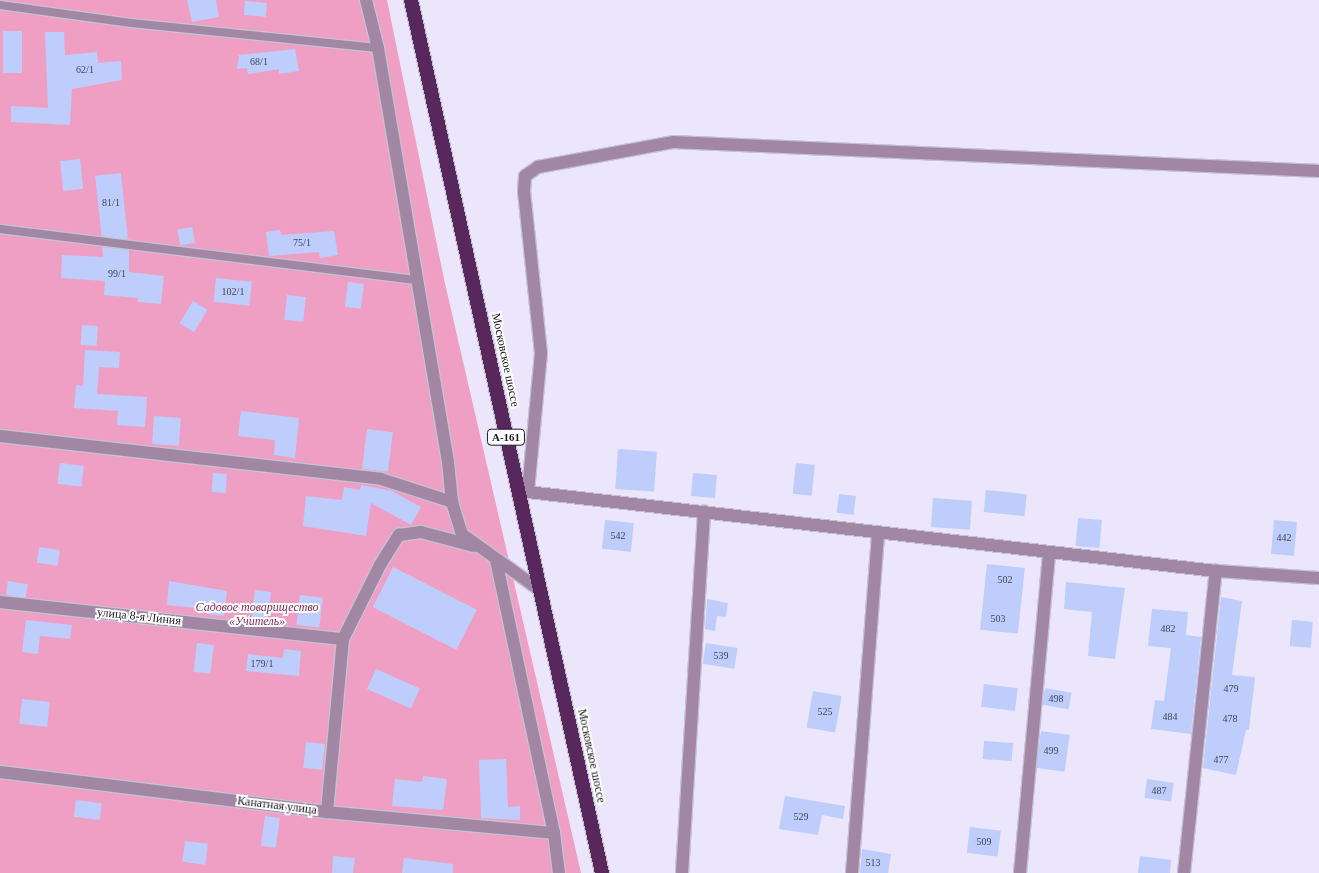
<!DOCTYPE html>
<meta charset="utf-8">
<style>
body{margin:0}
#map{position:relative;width:1319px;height:873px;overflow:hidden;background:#ebe6fb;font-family:Georgia,serif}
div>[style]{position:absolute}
.green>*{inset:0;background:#ef9fc4}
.building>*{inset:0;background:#becdfc;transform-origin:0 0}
.roads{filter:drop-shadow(1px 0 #c5c1d4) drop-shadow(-1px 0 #c5c1d4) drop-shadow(0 1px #c5c1d4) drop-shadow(0 -1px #c5c1d4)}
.service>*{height:8px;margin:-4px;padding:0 4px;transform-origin:4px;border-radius:4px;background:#a187a3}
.minor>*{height:12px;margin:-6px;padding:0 6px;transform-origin:6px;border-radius:6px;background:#a187a3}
.trunk>*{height:14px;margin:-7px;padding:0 7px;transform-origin:7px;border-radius:7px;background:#58285d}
span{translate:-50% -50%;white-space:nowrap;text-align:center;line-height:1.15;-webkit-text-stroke:4px #fff;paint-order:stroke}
.number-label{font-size:10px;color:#434657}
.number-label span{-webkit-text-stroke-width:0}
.shield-label span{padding:1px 4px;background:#fff;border:1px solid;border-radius:4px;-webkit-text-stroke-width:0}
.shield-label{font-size:11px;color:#1a1920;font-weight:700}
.street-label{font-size:12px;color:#1a1920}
.park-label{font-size:12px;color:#89295e;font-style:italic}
</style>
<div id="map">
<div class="green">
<i style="clip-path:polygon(0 0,387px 0,444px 279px,581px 873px,0 873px)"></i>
</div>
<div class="building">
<i style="clip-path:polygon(187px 0,216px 0,219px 17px,192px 22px)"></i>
<i style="left:245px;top:1px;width:22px;height:14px;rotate:5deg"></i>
<i style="left:3px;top:31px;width:19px;height:42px"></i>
<i style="clip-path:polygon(45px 32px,64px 32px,65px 55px,97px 52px,98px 63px,121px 61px,122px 80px,72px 89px,70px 125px,11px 122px,11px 106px,48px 108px)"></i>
<i style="clip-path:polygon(295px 49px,299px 71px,279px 74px,279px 69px,248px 74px,247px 68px,237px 69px,239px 55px)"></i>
<i style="left:80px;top:159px;width:30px;height:20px;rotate:84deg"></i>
<i style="left:121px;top:173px;width:66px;height:26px;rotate:84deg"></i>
<i style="left:192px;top:227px;width:16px;height:15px;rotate:79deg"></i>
<i style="clip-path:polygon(280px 230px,281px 235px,334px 231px,338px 255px,320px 258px,319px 252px,269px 256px,266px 232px)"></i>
<i style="clip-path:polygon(102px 247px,129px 250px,129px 272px,164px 276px,161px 304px,138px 302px,138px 298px,104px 295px,105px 281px,61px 278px,62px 255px,103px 257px)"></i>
<i style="left:216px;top:278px;width:36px;height:24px;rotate:6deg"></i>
<i style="left:348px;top:282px;width:16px;height:25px;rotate:7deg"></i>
<i style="left:287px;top:295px;width:19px;height:25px;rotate:6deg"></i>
<i style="left:193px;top:301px;width:17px;height:26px;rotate:31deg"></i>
<i style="left:82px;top:325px;width:16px;height:20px;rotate:4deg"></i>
<i style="clip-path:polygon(85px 350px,120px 352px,119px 368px,99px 367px,97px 394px,147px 397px,145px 427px,117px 425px,118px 411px,74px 408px,76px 385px,83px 386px)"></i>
<i style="clip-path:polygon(241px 411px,299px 418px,295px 458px,274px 455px,275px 440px,238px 436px)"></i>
<i style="left:154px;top:416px;width:27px;height:28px;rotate:4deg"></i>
<i style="left:367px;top:429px;width:26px;height:40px;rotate:7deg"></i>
<i style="left:618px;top:449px;width:39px;height:40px;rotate:4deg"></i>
<i style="left:60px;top:463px;width:24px;height:21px;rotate:7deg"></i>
<i style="left:796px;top:463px;width:19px;height:31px;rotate:6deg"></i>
<i style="left:213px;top:473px;width:14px;height:19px;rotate:4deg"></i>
<i style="left:693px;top:473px;width:24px;height:23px;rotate:5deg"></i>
<i style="clip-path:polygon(361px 485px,392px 491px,421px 507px,411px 525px,371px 503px,366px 536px,303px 526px,306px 496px,342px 500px,344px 487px,360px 490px)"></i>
<i style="left:986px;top:490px;width:41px;height:22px;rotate:6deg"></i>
<i style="left:839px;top:494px;width:17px;height:19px;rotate:7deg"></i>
<i style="left:933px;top:498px;width:39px;height:29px;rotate:4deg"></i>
<i style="left:1078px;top:518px;width:24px;height:28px;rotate:5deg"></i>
<i style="left:605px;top:520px;width:29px;height:29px;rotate:6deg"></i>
<i style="left:1274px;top:520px;width:23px;height:34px;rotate:5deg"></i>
<i style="left:39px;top:547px;width:21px;height:16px;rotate:8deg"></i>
<i style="left:987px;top:564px;width:38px;height:66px;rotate:6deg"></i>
<i style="left:393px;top:567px;width:94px;height:45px;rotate:27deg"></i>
<i style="left:8px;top:581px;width:20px;height:14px;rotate:9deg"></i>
<i style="clip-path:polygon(169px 581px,227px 591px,224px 616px,207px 614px,207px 609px,167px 605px)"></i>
<i style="clip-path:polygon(1066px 582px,1125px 588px,1115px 659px,1088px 656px,1092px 612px,1064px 609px)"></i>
<i style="left:255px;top:590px;width:16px;height:28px;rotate:7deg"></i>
<i style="left:300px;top:595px;width:23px;height:30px;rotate:7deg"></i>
<i style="clip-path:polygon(1221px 597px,1242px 601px,1232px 675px,1255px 677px,1249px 730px,1246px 730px,1236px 775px,1203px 768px)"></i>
<i style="clip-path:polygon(707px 599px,728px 603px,726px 617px,717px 616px,715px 631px,705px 629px)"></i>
<i style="clip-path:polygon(1152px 609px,1188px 612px,1186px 635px,1201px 637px,1191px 734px,1151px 729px,1155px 700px,1164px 701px,1171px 648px,1148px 646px)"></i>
<i style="clip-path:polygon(26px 620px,72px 625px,70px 639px,40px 636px,38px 654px,22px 652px)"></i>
<i style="left:1292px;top:620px;width:21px;height:26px;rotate:5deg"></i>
<i style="left:197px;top:643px;width:17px;height:29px;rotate:7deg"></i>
<i style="left:706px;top:643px;width:32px;height:21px;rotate:9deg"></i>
<i style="clip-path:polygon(284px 649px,301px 651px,299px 676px,246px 671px,248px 654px,283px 658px)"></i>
<i style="left:376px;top:669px;width:48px;height:22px;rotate:24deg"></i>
<i style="left:984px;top:684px;width:34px;height:23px;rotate:7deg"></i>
<i style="left:1045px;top:688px;width:27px;height:17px;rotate:10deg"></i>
<i style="left:813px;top:691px;width:29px;height:37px;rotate:10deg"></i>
<i style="left:22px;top:699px;width:28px;height:25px;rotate:6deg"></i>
<i style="left:1041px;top:731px;width:29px;height:37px;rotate:8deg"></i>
<i style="left:984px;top:741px;width:29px;height:18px;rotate:4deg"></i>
<i style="left:306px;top:742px;width:19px;height:26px;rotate:6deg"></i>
<i style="clip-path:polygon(506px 759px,508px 807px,520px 806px,520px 820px,481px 818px,479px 760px)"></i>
<i style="clip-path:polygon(423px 776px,447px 779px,443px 810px,392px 806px,395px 779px,422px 782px)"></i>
<i style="left:1147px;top:779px;width:27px;height:19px;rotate:8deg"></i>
<i style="clip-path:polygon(785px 796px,845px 806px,843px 819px,822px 815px,818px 835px,779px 829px)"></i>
<i style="left:76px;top:800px;width:26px;height:17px;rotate:7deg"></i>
<i style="left:265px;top:816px;width:15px;height:30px;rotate:8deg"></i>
<i style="left:970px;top:827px;width:31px;height:26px;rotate:7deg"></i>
<i style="left:185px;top:841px;width:23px;height:21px;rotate:7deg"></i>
<i style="clip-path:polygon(862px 849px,891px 854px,888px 873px,860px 873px)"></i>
<i style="clip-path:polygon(333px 856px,355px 858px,353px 873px,332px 873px)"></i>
<i style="clip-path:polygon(1140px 856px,1171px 860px,1170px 873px,1138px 873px)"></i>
<i style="clip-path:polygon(404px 858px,453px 864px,453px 873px,402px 873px)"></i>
</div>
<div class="roads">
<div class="service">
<i style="left:0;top:5px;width:132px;rotate:7.8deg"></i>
<i style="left:131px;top:23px;width:248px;rotate:5.8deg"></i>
<i style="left:0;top:229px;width:419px;rotate:7deg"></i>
</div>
<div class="minor">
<i style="left:366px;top:0;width:49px;rotate:76deg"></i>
<i style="left:378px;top:48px;width:420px;rotate:80.4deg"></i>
<i style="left:448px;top:462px;width:40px;rotate:84.3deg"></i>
<i style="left:452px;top:502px;width:34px;rotate:73deg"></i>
<i style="left:462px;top:534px;width:96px;rotate:35.7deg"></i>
<i style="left:0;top:436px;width:383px;rotate:6.4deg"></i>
<i style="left:381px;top:479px;width:75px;rotate:17.9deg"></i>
<i style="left:519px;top:491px;width:702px;rotate:6.55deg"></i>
<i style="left:1216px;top:571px;width:103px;rotate:3.9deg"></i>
<i style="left:528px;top:491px;width:139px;rotate:-84.6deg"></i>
<i style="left:541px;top:353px;width:163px;rotate:-96deg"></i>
<i style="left:524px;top:191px;width:15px;rotate:-86deg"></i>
<i style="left:525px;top:176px;width:16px;rotate:-35deg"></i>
<i style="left:538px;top:167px;width:137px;rotate:-10.5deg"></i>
<i style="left:673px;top:142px;width:647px;rotate:2.57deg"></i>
<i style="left:496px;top:560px;width:279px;rotate:78deg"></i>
<i style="left:554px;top:833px;width:40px;rotate:82.9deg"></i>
<i style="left:0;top:602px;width:345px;rotate:6.2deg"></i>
<i style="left:343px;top:639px;width:174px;rotate:95.3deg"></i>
<i style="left:343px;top:639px;width:83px;rotate:-63.4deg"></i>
<i style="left:380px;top:565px;width:36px;rotate:-58deg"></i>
<i style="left:399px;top:535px;width:22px;rotate:-8deg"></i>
<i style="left:421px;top:532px;width:55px;rotate:14.8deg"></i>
<i style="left:0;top:772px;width:329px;rotate:7deg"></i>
<i style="left:327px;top:812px;width:228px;rotate:5.3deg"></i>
<i style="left:682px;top:873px;width:362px;rotate:-86.5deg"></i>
<i style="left:852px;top:873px;width:342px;rotate:-85.6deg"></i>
<i style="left:1020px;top:873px;width:322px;rotate:-84.8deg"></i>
<i style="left:1184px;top:873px;width:304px;rotate:-84deg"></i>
</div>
<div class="trunk">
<i style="left:411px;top:0;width:894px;rotate:77.66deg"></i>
</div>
</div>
<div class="number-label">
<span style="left:259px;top:62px">68/1</span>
<span style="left:85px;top:70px">62/1</span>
<span style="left:111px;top:203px">81/1</span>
<span style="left:302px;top:243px">75/1</span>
<span style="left:117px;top:274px">99/1</span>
<span style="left:233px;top:292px">102/1</span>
<span style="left:618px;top:536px">542</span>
<span style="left:1284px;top:538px">442</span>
<span style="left:1005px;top:580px">502</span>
<span style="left:998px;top:619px">503</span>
<span style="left:1168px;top:629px">482</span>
<span style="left:721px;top:656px">539</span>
<span style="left:262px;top:664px">179/1</span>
<span style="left:1231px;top:689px">479</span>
<span style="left:1056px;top:699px">498</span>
<span style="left:825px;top:712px">525</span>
<span style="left:1170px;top:717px">484</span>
<span style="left:1230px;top:719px">478</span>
<span style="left:1051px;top:751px">499</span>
<span style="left:1221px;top:760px">477</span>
<span style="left:1159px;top:791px">487</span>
<span style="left:801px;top:817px">529</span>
<span style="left:984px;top:842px">509</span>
<span style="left:873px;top:863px">513</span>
</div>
<div class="shield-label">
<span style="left:506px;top:437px">А-161</span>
</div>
<div class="street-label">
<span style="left:505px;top:360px;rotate:78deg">Московское шоссе</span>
<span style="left:139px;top:617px;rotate:6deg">улица 8-я Линия</span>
<span style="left:591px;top:756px;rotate:78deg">Московское шоссе</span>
<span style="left:277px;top:806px;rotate:7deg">Канатная улица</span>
</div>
<div class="park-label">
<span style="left:257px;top:615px">Садовое товарищество<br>«Учитель»</span>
</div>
</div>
